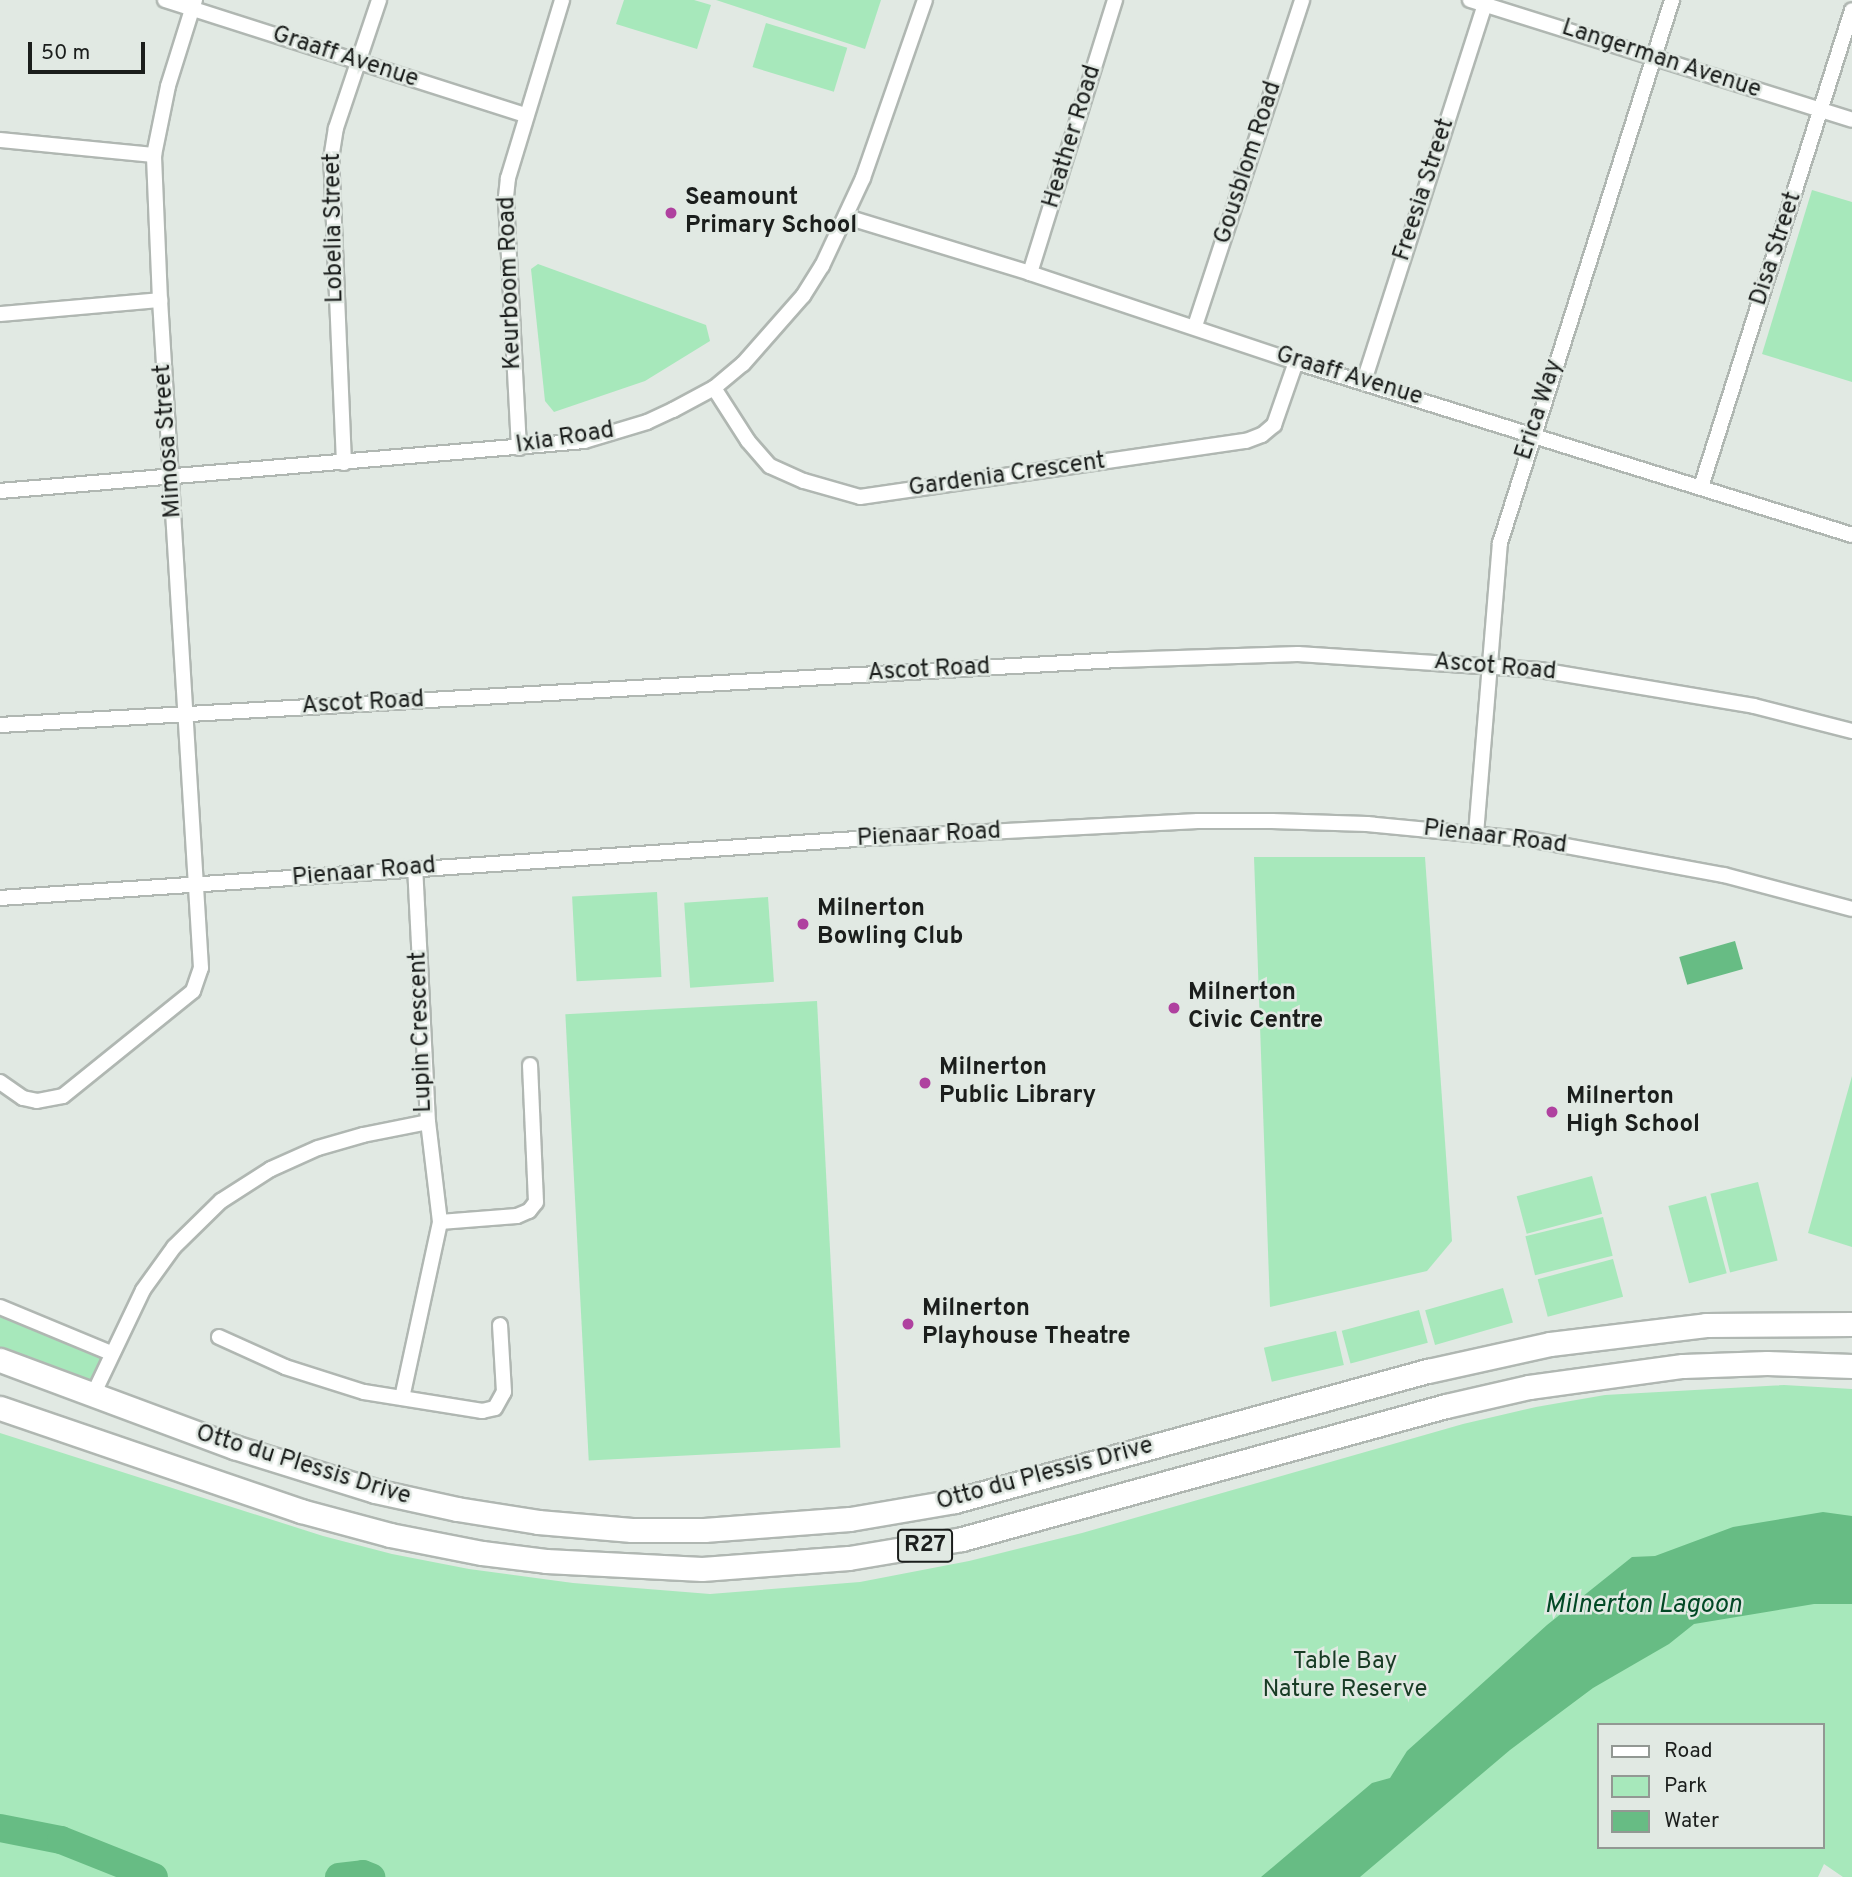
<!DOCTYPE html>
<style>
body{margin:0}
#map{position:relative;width:1852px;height:1877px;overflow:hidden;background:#e1e9e3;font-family:Overpass,sans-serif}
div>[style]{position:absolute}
.green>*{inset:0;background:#a7e8bb;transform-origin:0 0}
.water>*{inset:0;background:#67bc84;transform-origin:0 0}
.river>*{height:28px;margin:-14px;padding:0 14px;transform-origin:14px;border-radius:14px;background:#67bc84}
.roads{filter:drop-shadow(2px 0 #b0b7b2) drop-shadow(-2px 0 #b0b7b2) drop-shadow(0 2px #b0b7b2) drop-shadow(0 -2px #b0b7b2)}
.minor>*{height:14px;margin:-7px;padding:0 7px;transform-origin:7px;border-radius:7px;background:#fff}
.primary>*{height:23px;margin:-11.5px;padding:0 11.5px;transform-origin:11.5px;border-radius:11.5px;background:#fff}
.dots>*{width:19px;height:19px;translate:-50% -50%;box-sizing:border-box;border:4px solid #e1e9e3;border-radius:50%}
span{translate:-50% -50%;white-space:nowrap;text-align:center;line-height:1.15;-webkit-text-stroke:5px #e1e9e3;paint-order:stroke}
.shield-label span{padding:2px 5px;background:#e1e9e3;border:2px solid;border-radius:5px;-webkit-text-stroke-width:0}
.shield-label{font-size:23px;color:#1b1e1c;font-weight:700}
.street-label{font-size:24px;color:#1b1e1c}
.poi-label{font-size:24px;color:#1b1e1c;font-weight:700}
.left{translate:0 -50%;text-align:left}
.park-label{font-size:24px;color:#183c25}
.water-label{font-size:26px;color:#024825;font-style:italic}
.legend{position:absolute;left:1597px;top:1723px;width:228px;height:126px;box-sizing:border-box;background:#e1e9e3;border:2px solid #929893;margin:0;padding:9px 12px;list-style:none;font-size:21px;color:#1b1e1c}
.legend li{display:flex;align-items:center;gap:14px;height:35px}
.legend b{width:35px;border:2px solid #929893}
.scale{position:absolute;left:28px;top:42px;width:117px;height:32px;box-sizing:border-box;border:4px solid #1b1e1c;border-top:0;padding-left:9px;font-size:21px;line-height:24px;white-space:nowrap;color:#1b1e1c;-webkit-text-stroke:5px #e1e9e3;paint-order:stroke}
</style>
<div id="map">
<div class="green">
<i style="clip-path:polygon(624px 0,694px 0,711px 5px,697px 49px,616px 24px)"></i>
<i style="clip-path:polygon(716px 0,881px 0,865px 49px)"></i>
<i style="left:766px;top:23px;width:85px;height:46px;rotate:17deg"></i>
<i style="clip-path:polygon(1812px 190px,1852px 202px,1852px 382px,1762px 354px)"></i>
<i style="clip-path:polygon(538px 264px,706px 325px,710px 341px,645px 381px,554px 412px,545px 401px,531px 269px)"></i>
<i style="clip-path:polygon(1254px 857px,1425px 857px,1452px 1241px,1427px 1271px,1270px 1307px)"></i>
<i style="left:657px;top:892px;width:85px;height:85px;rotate:87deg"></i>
<i style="left:768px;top:897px;width:85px;height:84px;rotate:86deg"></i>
<i style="left:817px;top:1001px;width:447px;height:252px;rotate:87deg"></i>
<i style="clip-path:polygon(1852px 1076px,1852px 1247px,1808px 1233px)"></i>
<i style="left:1592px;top:1176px;width:39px;height:78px;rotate:75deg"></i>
<i style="left:1758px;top:1182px;width:81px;height:49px;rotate:76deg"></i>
<i style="left:1706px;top:1196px;width:80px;height:39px;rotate:75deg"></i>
<i style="left:1603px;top:1217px;width:40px;height:80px;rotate:76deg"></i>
<i style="left:1613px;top:1259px;width:39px;height:78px;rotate:75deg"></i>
<i style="left:1503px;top:1288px;width:36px;height:81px;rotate:74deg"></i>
<i style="clip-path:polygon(0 1307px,111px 1353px,93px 1395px,0 1360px)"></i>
<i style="left:1419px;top:1310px;width:34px;height:80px;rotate:75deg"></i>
<i style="left:1336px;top:1331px;width:35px;height:74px;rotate:77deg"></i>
<i style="clip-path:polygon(evenodd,1784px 1385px,1852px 1389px,1852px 1877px,1843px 1877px,1824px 1864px,1818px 1877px,0 1877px,0 1433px,323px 1536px,392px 1554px,469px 1569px,573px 1583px,710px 1594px,860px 1582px,969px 1561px,1082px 1533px,1463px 1424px,1536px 1407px,1605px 1395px,1784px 1385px,1598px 1725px,1822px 1725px,1822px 1847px,1598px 1847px,1598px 1725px)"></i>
</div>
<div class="water">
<i style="left:1735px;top:941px;width:29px;height:58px;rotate:74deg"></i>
<i style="clip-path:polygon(1823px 1512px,1852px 1516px,1852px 1604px,1814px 1604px,1694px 1624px,1669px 1644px,1593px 1688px,1510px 1750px,1360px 1877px,1261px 1877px,1372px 1783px,1390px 1778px,1407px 1751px,1547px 1625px,1632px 1557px,1655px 1556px,1733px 1527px)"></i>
</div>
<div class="river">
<i style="left:0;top:1828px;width:62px;rotate:11.1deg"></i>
<i style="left:61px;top:1840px;width:100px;rotate:21.7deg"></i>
<i style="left:339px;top:1877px;width:24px;rotate:-7deg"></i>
<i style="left:363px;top:1874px;width:9px;rotate:21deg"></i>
</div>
<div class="roads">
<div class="minor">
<i style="left:165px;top:0;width:378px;rotate:17.7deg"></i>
<i style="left:1470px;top:0;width:400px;rotate:17.4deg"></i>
<i style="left:0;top:140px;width:155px;rotate:5.6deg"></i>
<i style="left:847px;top:217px;width:191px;rotate:17deg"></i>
<i style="left:1030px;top:273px;width:280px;rotate:18.5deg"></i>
<i style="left:1296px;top:362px;width:582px;rotate:17.28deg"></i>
<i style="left:1030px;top:273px;width:286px;rotate:-72.7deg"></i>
<i style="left:0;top:314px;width:161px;rotate:-5deg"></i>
<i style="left:1195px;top:326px;width:343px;rotate:-71.8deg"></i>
<i style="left:1364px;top:381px;width:400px;rotate:-72.2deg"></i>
<i style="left:714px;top:388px;width:63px;rotate:57.3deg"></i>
<i style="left:748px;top:441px;width:33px;rotate:49deg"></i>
<i style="left:770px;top:466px;width:37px;rotate:24deg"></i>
<i style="left:804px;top:481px;width:58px;rotate:15.9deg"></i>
<i style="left:860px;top:497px;width:390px;rotate:-8.3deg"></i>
<i style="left:1246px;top:441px;width:17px;rotate:-21deg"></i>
<i style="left:1262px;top:435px;width:16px;rotate:-40deg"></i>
<i style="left:1274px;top:425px;width:67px;rotate:-70.8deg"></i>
<i style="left:519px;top:448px;width:251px;rotate:-93deg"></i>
<i style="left:506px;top:197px;width:19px;rotate:-84deg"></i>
<i style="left:508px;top:178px;width:186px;rotate:-73.1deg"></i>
<i style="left:344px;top:463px;width:304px;rotate:-92.4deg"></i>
<i style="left:331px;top:159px;width:31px;rotate:-81deg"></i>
<i style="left:336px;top:128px;width:135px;rotate:-71.4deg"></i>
<i style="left:1701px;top:487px;width:500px;rotate:-72.43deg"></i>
<i style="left:0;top:491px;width:586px;rotate:-4.89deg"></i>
<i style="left:584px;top:441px;width:66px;rotate:-16.8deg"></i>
<i style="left:647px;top:422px;width:29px;rotate:-25deg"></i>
<i style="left:673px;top:410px;width:47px;rotate:-28.2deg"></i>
<i style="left:714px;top:388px;width:38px;rotate:-40deg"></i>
<i style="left:743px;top:364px;width:91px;rotate:-48.6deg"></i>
<i style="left:803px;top:296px;width:36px;rotate:-58deg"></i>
<i style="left:822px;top:266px;width:97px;rotate:-65deg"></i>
<i style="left:863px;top:178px;width:188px;rotate:-70.8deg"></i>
<i style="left:0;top:725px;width:1120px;rotate:-3.33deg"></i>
<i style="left:1118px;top:660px;width:180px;rotate:-1.9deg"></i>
<i style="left:1298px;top:654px;width:243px;rotate:3.8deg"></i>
<i style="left:1540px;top:670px;width:217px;rotate:9.5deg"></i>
<i style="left:1754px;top:706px;width:101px;rotate:14.3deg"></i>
<i style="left:1476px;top:834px;width:292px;rotate:-85.3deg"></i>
<i style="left:1500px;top:543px;width:570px;rotate:-72.42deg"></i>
<i style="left:0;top:898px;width:874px;rotate:-3.94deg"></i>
<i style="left:872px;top:838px;width:326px;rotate:-3deg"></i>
<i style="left:1198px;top:821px;width:74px"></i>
<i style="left:1272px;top:821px;width:95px;rotate:1.8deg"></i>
<i style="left:1367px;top:824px;width:167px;rotate:5.5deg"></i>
<i style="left:1533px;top:840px;width:194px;rotate:10.4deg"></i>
<i style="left:1724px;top:875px;width:132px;rotate:14.9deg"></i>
<i style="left:0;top:1082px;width:28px;rotate:35deg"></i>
<i style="left:23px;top:1098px;width:14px;rotate:12deg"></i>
<i style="left:37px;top:1101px;width:26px;rotate:-11deg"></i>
<i style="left:63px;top:1096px;width:167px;rotate:-38.9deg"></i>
<i style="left:193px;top:991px;width:24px;rotate:-71deg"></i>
<i style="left:201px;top:968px;width:669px;rotate:-93.51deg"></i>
<i style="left:160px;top:300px;width:145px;rotate:-92.4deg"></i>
<i style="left:154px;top:155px;width:70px;rotate:-78.5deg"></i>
<i style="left:168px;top:86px;width:90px;rotate:-72.6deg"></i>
<i style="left:440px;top:1222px;width:77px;rotate:-4.5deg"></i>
<i style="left:517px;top:1216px;width:13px;rotate:-23deg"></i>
<i style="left:529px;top:1211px;width:11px;rotate:-52deg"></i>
<i style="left:536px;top:1202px;width:137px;rotate:-92.5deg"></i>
<i style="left:0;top:1307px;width:120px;rotate:22.5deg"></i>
<i style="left:219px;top:1337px;width:72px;rotate:24.4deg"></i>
<i style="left:285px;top:1367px;width:83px;rotate:17.6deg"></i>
<i style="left:364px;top:1392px;width:120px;rotate:9.1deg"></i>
<i style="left:482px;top:1411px;width:13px;rotate:-13deg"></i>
<i style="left:495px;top:1408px;width:18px;rotate:-61deg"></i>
<i style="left:504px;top:1392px;width:67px;rotate:-93.4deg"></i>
<i style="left:93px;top:1395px;width:116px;rotate:-64.5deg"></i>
<i style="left:143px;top:1290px;width:53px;rotate:-54.2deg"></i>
<i style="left:174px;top:1247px;width:66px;rotate:-44.4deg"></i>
<i style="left:221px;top:1201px;width:59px;rotate:-32.6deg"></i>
<i style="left:271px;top:1169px;width:51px;rotate:-24.1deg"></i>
<i style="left:318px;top:1148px;width:47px;rotate:-16.1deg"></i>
<i style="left:363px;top:1135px;width:66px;rotate:-11.3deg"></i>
<i style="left:428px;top:1122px;width:254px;rotate:-92.9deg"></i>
<i style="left:402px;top:1398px;width:180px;rotate:-77.8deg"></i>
<i style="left:440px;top:1222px;width:101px;rotate:-96.8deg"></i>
</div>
<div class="primary">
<i style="left:0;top:1360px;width:250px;rotate:20.4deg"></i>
<i style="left:234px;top:1447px;width:148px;rotate:17.3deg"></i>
<i style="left:375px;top:1491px;width:84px;rotate:12.4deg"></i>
<i style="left:457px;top:1509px;width:82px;rotate:9.1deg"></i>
<i style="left:538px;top:1522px;width:94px;rotate:4.9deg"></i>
<i style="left:632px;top:1530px;width:72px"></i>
<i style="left:704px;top:1530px;width:146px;rotate:-4.3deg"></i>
<i style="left:850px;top:1519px;width:107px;rotate:-9.7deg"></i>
<i style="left:955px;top:1501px;width:491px;rotate:-15.4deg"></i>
<i style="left:1428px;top:1371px;width:125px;rotate:-12.5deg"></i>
<i style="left:1550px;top:1344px;width:157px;rotate:-6.9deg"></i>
<i style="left:1706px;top:1325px;width:146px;rotate:-0.4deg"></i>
<i style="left:0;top:1408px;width:318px;rotate:18.9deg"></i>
<i style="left:301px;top:1511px;width:92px;rotate:15.1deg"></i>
<i style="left:390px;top:1535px;width:94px;rotate:11.1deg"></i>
<i style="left:482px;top:1553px;width:64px;rotate:7.1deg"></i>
<i style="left:546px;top:1561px;width:156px;rotate:2.9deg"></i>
<i style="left:702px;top:1569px;width:147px;rotate:-4.3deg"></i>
<i style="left:849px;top:1558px;width:115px;rotate:-9.5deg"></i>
<i style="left:962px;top:1539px;width:502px;rotate:-15.37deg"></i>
<i style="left:1446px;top:1406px;width:85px;rotate:-12.9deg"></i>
<i style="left:1529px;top:1387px;width:155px;rotate:-7.8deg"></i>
<i style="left:1683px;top:1366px;width:84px;rotate:-2deg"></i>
<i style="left:1767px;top:1363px;width:85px;rotate:2deg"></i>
</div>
</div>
<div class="dots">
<i style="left:671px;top:213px;background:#af419f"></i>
<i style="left:803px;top:924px;background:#af419f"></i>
<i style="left:1174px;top:1008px;background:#af419f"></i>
<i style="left:925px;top:1083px;background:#af419f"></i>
<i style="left:1552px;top:1112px;background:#af419f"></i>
<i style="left:908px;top:1324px;background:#af419f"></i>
</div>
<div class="shield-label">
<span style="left:925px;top:1546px">R27</span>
</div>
<div class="street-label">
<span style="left:345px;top:58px;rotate:18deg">Graaff Avenue</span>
<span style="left:1661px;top:60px;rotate:18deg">Langerman Avenue</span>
<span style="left:1073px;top:137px;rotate:-73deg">Heather Road</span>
<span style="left:1249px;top:163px;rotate:-72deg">Gousblom Road</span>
<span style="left:1425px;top:190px;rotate:-72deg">Freesia Street</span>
<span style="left:335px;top:228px;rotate:-91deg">Lobelia Street</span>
<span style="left:1777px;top:249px;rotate:-72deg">Disa Street</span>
<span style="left:511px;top:283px;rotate:-92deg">Keurboom Road</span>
<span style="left:1349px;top:377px;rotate:17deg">Graaff Avenue</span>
<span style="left:1540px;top:410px;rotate:-72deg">Erica Way</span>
<span style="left:565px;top:439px;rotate:-9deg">Ixia Road</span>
<span style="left:169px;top:441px;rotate:-94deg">Mimosa Street</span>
<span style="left:1007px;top:476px;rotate:-8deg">Gardenia Crescent</span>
<span style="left:1495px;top:668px;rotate:5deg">Ascot Road</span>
<span style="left:929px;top:671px;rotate:-3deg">Ascot Road</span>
<span style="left:363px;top:704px;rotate:-3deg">Ascot Road</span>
<span style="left:929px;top:836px;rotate:-3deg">Pienaar Road</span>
<span style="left:1495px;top:838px;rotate:7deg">Pienaar Road</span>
<span style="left:364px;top:873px;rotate:-5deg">Pienaar Road</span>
<span style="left:422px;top:1032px;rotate:-92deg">Lupin Crescent</span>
<span style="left:303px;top:1466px;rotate:17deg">Otto du Plessis Drive</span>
<span style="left:1045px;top:1475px;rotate:-15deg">Otto du Plessis Drive</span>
</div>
<div class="poi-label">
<span class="left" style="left:685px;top:213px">Seamount<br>Primary School</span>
<span class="left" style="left:817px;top:924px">Milnerton<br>Bowling Club</span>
<span class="left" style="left:1188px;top:1008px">Milnerton<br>Civic Centre</span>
<span class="left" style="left:939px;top:1083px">Milnerton<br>Public Library</span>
<span class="left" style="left:1566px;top:1112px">Milnerton<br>High School</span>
<span class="left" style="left:922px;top:1324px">Milnerton<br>Playhouse Theatre</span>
</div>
<div class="park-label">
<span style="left:1345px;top:1677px">Table Bay<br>Nature Reserve</span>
</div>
<div class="water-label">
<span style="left:1643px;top:1606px">Milnerton Lagoon</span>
</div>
<ul class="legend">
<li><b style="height:9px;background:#fff"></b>Road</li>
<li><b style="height:19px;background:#a7e8bb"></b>Park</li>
<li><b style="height:19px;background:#67bc84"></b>Water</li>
</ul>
<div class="scale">50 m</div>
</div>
